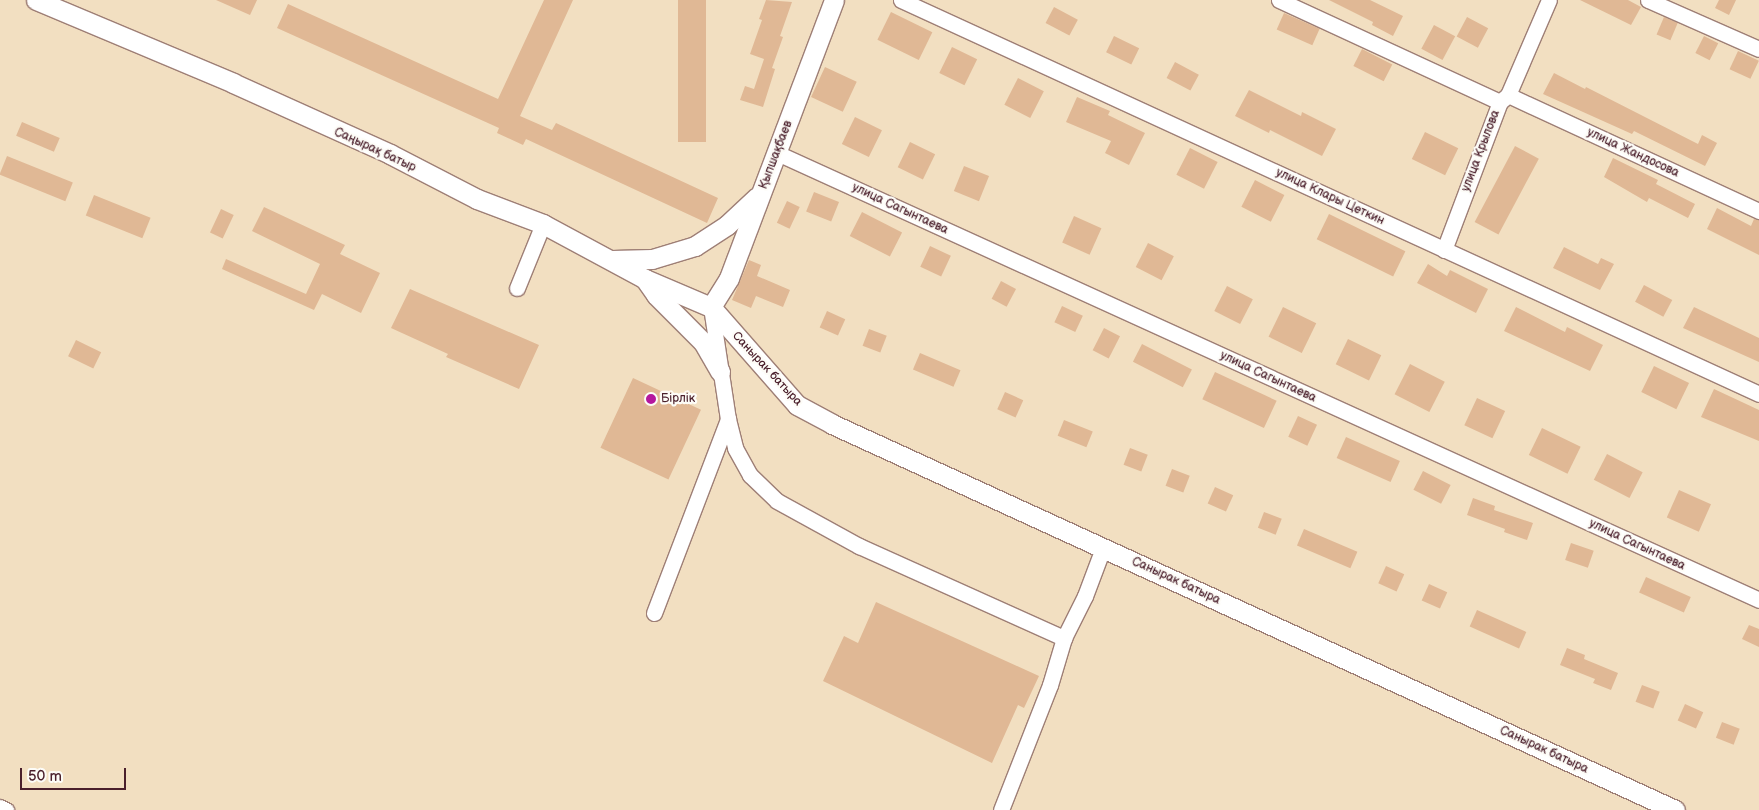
<!DOCTYPE html>
<meta charset="utf-8">
<style>
body{margin:0}
#map{position:relative;width:1759px;height:810px;overflow:hidden;background:#f2dfc1;font-family:"Balsamiq Sans",sans-serif}
div>[style]{position:absolute}
.building>*{inset:0;background:#e0b895;transform-origin:0 0}
.roads{filter:drop-shadow(1px 0 #9e7f76) drop-shadow(-1px 0 #9e7f76) drop-shadow(0 1px #9e7f76) drop-shadow(0 -1px #9e7f76)}
.minor>*{height:15px;margin:-7.5px;padding:0 7.5px;transform-origin:7.5px;border-radius:7.5px;background:#fff}
.tertiary>*{height:19px;margin:-9.5px;padding:0 9.5px;transform-origin:9.5px;border-radius:9.5px;background:#fff}
.dots>*{width:14px;height:14px;translate:-50% -50%;box-sizing:border-box;border:2px solid #fdfcf7;border-radius:50%}
span{translate:-50% -50%;white-space:nowrap;text-align:center;line-height:1.15;-webkit-text-stroke:4.5px #fdfcf7;paint-order:stroke}
.street-label{font-size:12px;color:#4a1f2b}
.poi-label{font-size:12px;color:#4a1f2b}
.left{translate:0 -50%;text-align:left}
.scale{position:absolute;left:20px;top:768px;width:106px;height:22px;box-sizing:border-box;border:2px solid #4a1f2b;border-top:0;padding-left:6px;font-size:15px;line-height:18px;white-space:nowrap;color:#4a1f2b;-webkit-text-stroke:4px #fdfcf7;paint-order:stroke}
</style>
<div id="map">
<div class="building">
<i style="clip-path:polygon(216px 0,257px 0,250px 15px)"></i>
<i style="clip-path:polygon(544px 0,573px 0,520px 116px,552px 130px,556px 123px,718px 198px,707px 223px,526px 139px,523px 145px,497px 133px,499px 128px,277px 28px,288px 4px,498px 99px)"></i>
<i style="left:678px;top:0;width:28px;height:142px"></i>
<i style="clip-path:polygon(766px 0,792px 2px,780px 36px,783px 37px,772px 68px,775px 69px,763px 107px,740px 100px,745px 86px,754px 89px,764px 59px,750px 54px,762px 20px,759px 19px)"></i>
<i style="clip-path:polygon(1329px 0,1370px 0,1403px 16px,1393px 36px,1372px 25px,1373px 22px)"></i>
<i style="clip-path:polygon(1580px 0,1628px 0,1641px 7px,1631px 25px)"></i>
<i style="clip-path:polygon(1719px 0,1736px 0,1729px 15px,1715px 8px)"></i>
<i style="left:1054px;top:7px;width:27px;height:18px;rotate:28deg"></i>
<i style="left:891px;top:12px;width:46px;height:31px;rotate:26deg"></i>
<i style="left:1284px;top:13px;width:39px;height:18px;rotate:24deg"></i>
<i style="left:1467px;top:17px;width:24px;height:22px;rotate:28deg"></i>
<i style="left:1664px;top:17px;width:15px;height:19px;rotate:23deg"></i>
<i style="left:1434px;top:25px;width:24px;height:27px;rotate:28deg"></i>
<i style="left:1114px;top:36px;width:28px;height:18px;rotate:26deg"></i>
<i style="left:1704px;top:36px;width:16px;height:19px;rotate:27deg"></i>
<i style="left:952px;top:47px;width:28px;height:29px;rotate:26deg"></i>
<i style="left:1362px;top:49px;width:34px;height:19px;rotate:27deg"></i>
<i style="left:1738px;top:51px;width:23px;height:20px;rotate:25deg"></i>
<i style="left:1175px;top:62px;width:27px;height:18px;rotate:28deg"></i>
<i style="left:825px;top:67px;width:35px;height:33px;rotate:25deg"></i>
<i style="clip-path:polygon(1554px 73px,1585px 89px,1586px 87px,1698px 144px,1702px 135px,1717px 143px,1705px 166px,1634px 131px,1632px 134px,1543px 94px)"></i>
<i style="left:1018px;top:78px;width:29px;height:30px;rotate:27deg"></i>
<i style="clip-path:polygon(1249px 90px,1301px 116px,1302px 112px,1336px 129px,1322px 156px,1270px 130px,1269px 133px,1235px 116px)"></i>
<i style="clip-path:polygon(1077px 97px,1110px 111px,1108px 115px,1145px 133px,1129px 165px,1105px 153px,1111px 141px,1066px 122px)"></i>
<i style="left:855px;top:117px;width:30px;height:30px;rotate:26deg"></i>
<i style="left:22px;top:122px;width:41px;height:15px;rotate:23deg"></i>
<i style="left:1425px;top:132px;width:37px;height:30px;rotate:26deg"></i>
<i style="left:910px;top:142px;width:28px;height:28px;rotate:26deg"></i>
<i style="left:1515px;top:146px;width:27px;height:86px;rotate:28deg"></i>
<i style="left:1190px;top:148px;width:31px;height:30px;rotate:27deg"></i>
<i style="left:7px;top:156px;width:71px;height:20px;rotate:22deg"></i>
<i style="clip-path:polygon(1613px 158px,1658px 180px,1656px 184px,1695px 204px,1688px 218px,1649px 198px,1647px 202px,1604px 177px)"></i>
<i style="left:964px;top:166px;width:27px;height:27px;rotate:22deg"></i>
<i style="left:1255px;top:180px;width:33px;height:30px;rotate:27deg"></i>
<i style="left:814px;top:192px;width:27px;height:21px;rotate:22deg"></i>
<i style="left:94px;top:195px;width:61px;height:22px;rotate:22deg"></i>
<i style="left:787px;top:201px;width:14px;height:24px;rotate:25deg"></i>
<i style="clip-path:polygon(264px 207px,345px 245px,340px 254px,380px 273px,361px 313px,322px 294px,314px 310px,222px 269px,226px 259px,306px 294px,320px 264px,252px 231px)"></i>
<i style="clip-path:polygon(1717px 208px,1751px 226px,1754px 219px,1759px 220px,1759px 255px,1707px 229px)"></i>
<i style="left:221px;top:209px;width:14px;height:26px;rotate:25deg"></i>
<i style="left:862px;top:212px;width:45px;height:27px;rotate:27deg"></i>
<i style="left:1329px;top:214px;width:85px;height:28px;rotate:26deg"></i>
<i style="left:1074px;top:216px;width:30px;height:29px;rotate:24deg"></i>
<i style="left:1148px;top:243px;width:29px;height:27px;rotate:27deg"></i>
<i style="left:930px;top:246px;width:23px;height:23px;rotate:25deg"></i>
<i style="clip-path:polygon(1564px 247px,1598px 264px,1601px 258px,1614px 264px,1600px 290px,1553px 268px)"></i>
<i style="clip-path:polygon(749px 260px,761px 265px,757px 276px,790px 290px,783px 307px,756px 296px,751px 308px,732px 300px)"></i>
<i style="clip-path:polygon(1428px 264px,1447px 276px,1450px 270px,1488px 289px,1476px 313px,1417px 283px)"></i>
<i style="left:1001px;top:281px;width:17px;height:20px;rotate:28deg"></i>
<i style="left:1644px;top:285px;width:32px;height:19px;rotate:28deg"></i>
<i style="left:1227px;top:286px;width:29px;height:28px;rotate:27deg"></i>
<i style="clip-path:polygon(410px 289px,539px 345px,519px 389px,446px 357px,448px 354px,391px 328px)"></i>
<i style="left:1062px;top:306px;width:23px;height:18px;rotate:25deg"></i>
<i style="left:1283px;top:307px;width:37px;height:33px;rotate:26deg"></i>
<i style="clip-path:polygon(1516px 307px,1565px 332px,1567px 327px,1603px 345px,1590px 371px,1504px 331px)"></i>
<i style="clip-path:polygon(1694px 307px,1759px 338px,1759px 362px,1683px 328px)"></i>
<i style="left:827px;top:311px;width:20px;height:18px;rotate:24deg"></i>
<i style="left:1104px;top:328px;width:18px;height:25px;rotate:27deg"></i>
<i style="left:869px;top:329px;width:19px;height:18px;rotate:21deg"></i>
<i style="left:1348px;top:339px;width:37px;height:28px;rotate:26deg"></i>
<i style="left:76px;top:340px;width:28px;height:18px;rotate:26deg"></i>
<i style="left:1142px;top:344px;width:56px;height:20px;rotate:27deg"></i>
<i style="left:920px;top:353px;width:44px;height:18px;rotate:23deg"></i>
<i style="left:1410px;top:364px;width:39px;height:34px;rotate:27deg"></i>
<i style="left:1654px;top:366px;width:39px;height:29px;rotate:26deg"></i>
<i style="left:1215px;top:372px;width:68px;height:30px;rotate:25deg"></i>
<i style="left:633px;top:378px;width:75px;height:77px;rotate:25deg"></i>
<i style="clip-path:polygon(1714px 389px,1759px 410px,1759px 441px,1701px 417px)"></i>
<i style="left:1005px;top:392px;width:20px;height:19px;rotate:24deg"></i>
<i style="left:1477px;top:398px;width:31px;height:30px;rotate:25deg"></i>
<i style="left:1298px;top:416px;width:21px;height:23px;rotate:25deg"></i>
<i style="left:1064px;top:420px;width:31px;height:17px;rotate:22deg"></i>
<i style="left:1542px;top:428px;width:43px;height:30px;rotate:26deg"></i>
<i style="left:1346px;top:437px;width:59px;height:23px;rotate:24deg"></i>
<i style="left:1130px;top:448px;width:19px;height:18px;rotate:21deg"></i>
<i style="left:1607px;top:454px;width:40px;height:29px;rotate:27deg"></i>
<i style="left:1172px;top:469px;width:19px;height:18px;rotate:21deg"></i>
<i style="left:1423px;top:471px;width:31px;height:21px;rotate:27deg"></i>
<i style="left:1215px;top:487px;width:20px;height:18px;rotate:24deg"></i>
<i style="left:1679px;top:490px;width:35px;height:30px;rotate:24deg"></i>
<i style="clip-path:polygon(1473px 498px,1495px 506px,1494px 510px,1533px 523px,1527px 540px,1504px 532px,1505px 529px,1467px 515px)"></i>
<i style="left:1264px;top:512px;width:19px;height:17px;rotate:21deg"></i>
<i style="left:1304px;top:529px;width:58px;height:18px;rotate:23deg"></i>
<i style="left:1571px;top:543px;width:24px;height:18px;rotate:19deg"></i>
<i style="left:1386px;top:566px;width:20px;height:19px;rotate:24deg"></i>
<i style="left:1646px;top:577px;width:49px;height:17px;rotate:24deg"></i>
<i style="left:1429px;top:584px;width:20px;height:18px;rotate:24deg"></i>
<i style="clip-path:polygon(876px 602px,1039px 676px,1024px 708px,1018px 705px,992px 763px,823px 681px,844px 636px,858px 643px)"></i>
<i style="left:1477px;top:610px;width:54px;height:18px;rotate:24deg"></i>
<i style="clip-path:polygon(1749px 625px,1759px 629px,1759px 647px,1742px 639px)"></i>
<i style="clip-path:polygon(1567px 648px,1585px 655px,1584px 659px,1618px 673px,1611px 690px,1593px 683px,1595px 679px,1560px 665px)"></i>
<i style="left:1642px;top:685px;width:19px;height:18px;rotate:21deg"></i>
<i style="left:1685px;top:704px;width:20px;height:18px;rotate:24deg"></i>
<i style="left:1722px;top:722px;width:19px;height:17px;rotate:21deg"></i>
</div>
<div class="roads">
<div class="minor">
<i style="left:901px;top:0;width:944px;rotate:24.66deg"></i>
<i style="left:1279px;top:0;width:243px;rotate:24.8deg"></i>
<i style="left:1648px;top:0;width:121px;rotate:23.8deg"></i>
<i style="left:1508px;top:95px;width:277px;rotate:24.8deg"></i>
<i style="left:777px;top:153px;width:1079px;rotate:24.47deg"></i>
<i style="left:1444px;top:250px;width:158px;rotate:-69.3deg"></i>
<i style="left:1500px;top:102px;width:11px;rotate:-41deg"></i>
<i style="left:1508px;top:95px;width:103px;rotate:-66.7deg"></i>
<i style="left:517px;top:288px;width:69px;rotate:-67.9deg"></i>
<i style="left:711px;top:307px;width:113px;rotate:81.4deg"></i>
<i style="left:728px;top:419px;width:30px;rotate:76deg"></i>
<i style="left:735px;top:448px;width:31px;rotate:61deg"></i>
<i style="left:750px;top:475px;width:37px;rotate:44deg"></i>
<i style="left:777px;top:501px;width:94px;rotate:28.8deg"></i>
<i style="left:859px;top:546px;width:225px;rotate:24.2deg"></i>
<i style="left:654px;top:613px;width:208px;rotate:-69.1deg"></i>
<i style="left:0;top:807px;width:7px;rotate:27deg"></i>
<i style="left:1001px;top:810px;width:134px;rotate:-68.6deg"></i>
<i style="left:1050px;top:685px;width:49px;rotate:-73.4deg"></i>
<i style="left:1064px;top:638px;width:47px;rotate:-63.4deg"></i>
<i style="left:1085px;top:596px;width:51px;rotate:-69.4deg"></i>
</div>
<div class="tertiary">
<i style="left:36px;top:0;width:214px;rotate:22.8deg"></i>
<i style="left:233px;top:83px;width:172px;rotate:24.3deg"></i>
<i style="left:390px;top:154px;width:98px;rotate:27.3deg"></i>
<i style="left:477px;top:199px;width:71px;rotate:20.7deg"></i>
<i style="left:543px;top:224px;width:116px;rotate:28.3deg"></i>
<i style="left:645px;top:279px;width:72px;rotate:23deg"></i>
<i style="left:711px;top:307px;width:130px;rotate:48.7deg"></i>
<i style="left:797px;top:405px;width:40px;rotate:28deg"></i>
<i style="left:832px;top:424px;width:927px;rotate:24.6deg"></i>
<i style="left:612px;top:260px;width:40px;rotate:-1.4deg"></i>
<i style="left:652px;top:259px;width:45px;rotate:-16.8deg"></i>
<i style="left:695px;top:246px;width:38px;rotate:-33deg"></i>
<i style="left:727px;top:225px;width:41px;rotate:-43deg"></i>
<i style="left:645px;top:279px;width:19px;rotate:55deg"></i>
<i style="left:656px;top:295px;width:66px;rotate:45deg"></i>
<i style="left:703px;top:342px;width:34px;rotate:60deg"></i>
<i style="left:711px;top:307px;width:34px;rotate:-58deg"></i>
<i style="left:729px;top:278px;width:297px;rotate:-69.3deg"></i>
</div>
</div>
<div class="dots">
<i style="left:651px;top:399px;background:#b5179e"></i>
</div>
<div class="street-label">
<span style="left:375px;top:150px;rotate:25deg">Саңырақ батыр</span>
<span style="left:1481px;top:151px;rotate:-69deg">улица Крылова</span>
<span style="left:1633px;top:153px;rotate:25deg">улица Жандосова</span>
<span style="left:776px;top:155px;rotate:-69deg">Қыпшақбаев</span>
<span style="left:1330px;top:197px;rotate:25deg">улица Клары Цеткин</span>
<span style="left:900px;top:209px;rotate:25deg">улица Сагынтаева</span>
<span style="left:767px;top:369px;rotate:47deg">Санырак батыра</span>
<span style="left:1268px;top:377px;rotate:25deg">улица Сагынтаева</span>
<span style="left:1637px;top:545px;rotate:25deg">улица Сагынтаева</span>
<span style="left:1176px;top:581px;rotate:25deg">Санырак батыра</span>
<span style="left:1544px;top:750px;rotate:25deg">Санырак батыра</span>
</div>
<div class="poi-label">
<span class="left" style="left:661px;top:399px">Бірлік</span>
</div>
<div class="scale">50 m</div>
</div>
